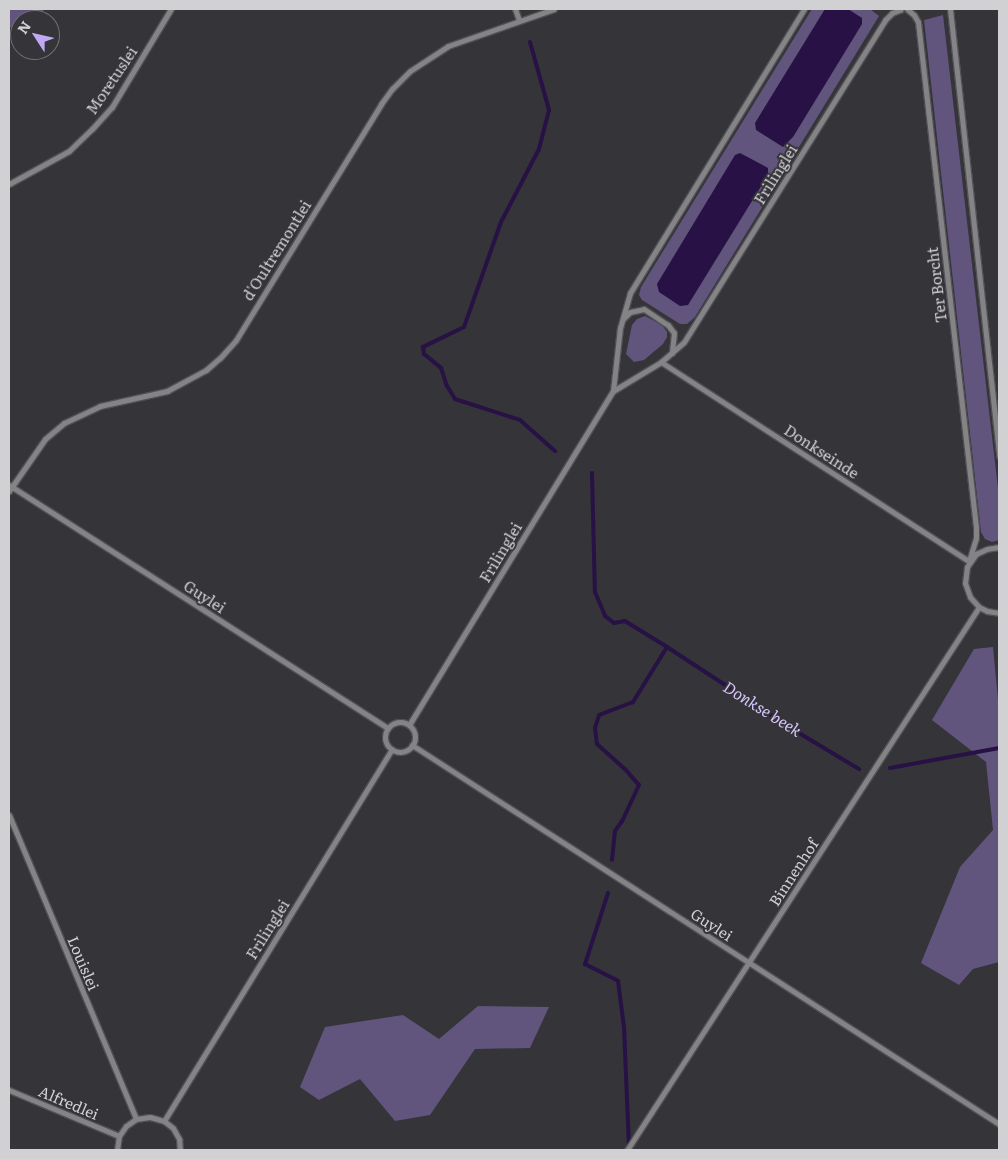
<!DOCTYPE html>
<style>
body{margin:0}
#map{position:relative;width:1008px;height:1159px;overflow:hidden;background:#353439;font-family:Literata,serif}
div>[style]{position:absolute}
.green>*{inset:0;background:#61547d}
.water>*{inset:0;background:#271145}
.stream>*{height:4px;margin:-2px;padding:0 2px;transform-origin:2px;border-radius:2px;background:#271145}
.roads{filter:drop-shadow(1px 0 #515055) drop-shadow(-1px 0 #515055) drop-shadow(0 1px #515055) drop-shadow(0 -1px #515055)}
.minor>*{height:5px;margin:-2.5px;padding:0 2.5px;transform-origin:2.5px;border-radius:2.5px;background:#848385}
.minor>.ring{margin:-2.5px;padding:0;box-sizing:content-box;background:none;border:5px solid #848385;border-radius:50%}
span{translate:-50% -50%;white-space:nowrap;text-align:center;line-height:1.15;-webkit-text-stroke:4px #353439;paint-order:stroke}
.street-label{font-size:15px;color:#d1d0d3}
.water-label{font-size:16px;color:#d7c7fb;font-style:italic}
.frame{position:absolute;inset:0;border:10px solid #d1d0d3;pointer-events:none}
.north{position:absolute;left:10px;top:10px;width:50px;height:50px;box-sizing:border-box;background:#353439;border:1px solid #737277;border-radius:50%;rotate:305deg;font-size:14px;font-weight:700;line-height:20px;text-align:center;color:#d1d0d3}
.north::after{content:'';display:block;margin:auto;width:18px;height:22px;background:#c1a8f3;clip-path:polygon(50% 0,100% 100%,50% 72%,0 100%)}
</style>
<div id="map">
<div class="green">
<i style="clip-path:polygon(9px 9px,44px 9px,40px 20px,20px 20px,20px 35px,9px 26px)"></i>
<i style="clip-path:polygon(812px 9px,870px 9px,879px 16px,695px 317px,687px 324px,680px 324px,642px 300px,639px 295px,641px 287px)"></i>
<i style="clip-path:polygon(943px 15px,999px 497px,999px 540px,992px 542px,985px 539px,981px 532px,924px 20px)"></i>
<i style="clip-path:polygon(645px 316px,662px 325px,667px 332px,667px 337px,663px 344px,644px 360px,634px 362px,626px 354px,632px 325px,637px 319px)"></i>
<i style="clip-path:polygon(993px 647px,999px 710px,999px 962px,973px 969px,959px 985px,921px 963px,960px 867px,993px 830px,986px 762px,932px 720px,974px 649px)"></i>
<i style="clip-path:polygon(478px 1006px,549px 1007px,530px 1048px,475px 1049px,430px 1115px,395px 1121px,360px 1079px,319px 1100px,300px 1087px,325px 1027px,403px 1015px,439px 1039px)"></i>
</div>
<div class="water">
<i style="clip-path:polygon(825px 9px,848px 9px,862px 18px,862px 24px,793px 137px,783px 147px,756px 130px,755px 123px)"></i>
<i style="clip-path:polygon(740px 153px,768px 168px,768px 175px,688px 305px,680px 306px,659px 292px,657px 284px,735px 155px)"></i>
</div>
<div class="stream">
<i style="left:530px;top:42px;width:71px;rotate:74.4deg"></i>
<i style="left:549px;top:110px;width:40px;rotate:104.4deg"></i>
<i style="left:539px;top:149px;width:82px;rotate:117.5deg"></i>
<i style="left:501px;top:222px;width:111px;rotate:109.4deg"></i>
<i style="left:464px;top:327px;width:46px;rotate:154deg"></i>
<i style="left:423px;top:347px;width:7px;rotate:82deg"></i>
<i style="left:424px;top:354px;width:22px;rotate:39deg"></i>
<i style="left:441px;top:368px;width:19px;rotate:72deg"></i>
<i style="left:447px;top:386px;width:15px;rotate:58deg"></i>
<i style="left:455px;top:399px;width:68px;rotate:17.9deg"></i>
<i style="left:520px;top:420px;width:47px;rotate:41.5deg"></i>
<i style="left:592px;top:473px;width:119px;rotate:88.6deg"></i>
<i style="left:595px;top:592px;width:26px;rotate:67deg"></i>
<i style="left:605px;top:616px;width:11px;rotate:38deg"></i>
<i style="left:614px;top:623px;width:11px;rotate:-10deg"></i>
<i style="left:625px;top:621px;width:49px;rotate:31.8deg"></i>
<i style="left:667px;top:647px;width:65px;rotate:121.7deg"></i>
<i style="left:633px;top:702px;width:36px;rotate:159deg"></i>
<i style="left:599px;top:715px;width:14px;rotate:107deg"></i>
<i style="left:595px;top:728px;width:16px;rotate:83deg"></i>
<i style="left:597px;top:744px;width:38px;rotate:42deg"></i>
<i style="left:625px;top:769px;width:21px;rotate:49deg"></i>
<i style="left:639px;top:785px;width:40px;rotate:115deg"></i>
<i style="left:622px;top:821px;width:12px;rotate:125deg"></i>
<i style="left:615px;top:831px;width:29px;rotate:96deg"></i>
<i style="left:667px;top:647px;width:152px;rotate:33.2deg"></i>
<i style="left:794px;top:730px;width:76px;rotate:31deg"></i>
<i style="left:890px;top:768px;width:111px;rotate:-10.4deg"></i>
<i style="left:608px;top:893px;width:75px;rotate:107.9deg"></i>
<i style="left:585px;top:964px;width:37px;rotate:27deg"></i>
<i style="left:618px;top:981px;width:46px;rotate:82.6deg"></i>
<i style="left:624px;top:1027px;width:120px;rotate:87.6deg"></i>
</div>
<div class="roads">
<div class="minor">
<i style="left:515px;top:9px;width:12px;rotate:70deg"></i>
<i style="left:907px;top:9px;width:9px;rotate:41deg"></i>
<i style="left:914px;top:15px;width:8px;rotate:60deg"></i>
<i style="left:918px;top:22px;width:508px;rotate:83.45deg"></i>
<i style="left:976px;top:527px;width:11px;rotate:90deg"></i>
<i style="left:976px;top:538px;width:24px;rotate:107deg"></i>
<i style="left:950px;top:9px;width:450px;rotate:83.7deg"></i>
<i style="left:9px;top:184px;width:68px;rotate:-28.8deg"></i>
<i style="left:69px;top:151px;width:32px;rotate:-44deg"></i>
<i style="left:92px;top:129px;width:30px;rotate:-48deg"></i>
<i style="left:112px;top:107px;width:114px;rotate:-59deg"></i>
<i style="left:624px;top:318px;width:8px;rotate:-45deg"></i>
<i style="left:630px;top:312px;width:14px;rotate:-12deg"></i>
<i style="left:644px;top:309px;width:29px;rotate:34deg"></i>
<i style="left:668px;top:325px;width:10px;rotate:53deg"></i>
<i style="left:674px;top:333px;width:20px;rotate:96deg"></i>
<i style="left:661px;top:362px;width:367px;rotate:32.9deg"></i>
<i style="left:613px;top:391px;width:56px;rotate:-31.1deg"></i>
<i style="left:661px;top:362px;width:30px;rotate:-41deg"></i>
<i style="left:684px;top:342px;width:380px;rotate:-58deg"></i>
<i style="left:885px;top:20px;width:10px;rotate:-45deg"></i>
<i style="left:892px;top:13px;width:9px;rotate:-21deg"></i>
<i style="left:9px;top:485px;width:450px;rotate:32.7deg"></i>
<i style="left:9px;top:491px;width:63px;rotate:-55.3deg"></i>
<i style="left:45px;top:439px;width:25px;rotate:-40deg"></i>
<i style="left:64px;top:423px;width:40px;rotate:-25deg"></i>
<i style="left:100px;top:406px;width:69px;rotate:-12.6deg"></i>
<i style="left:167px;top:391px;width:44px;rotate:-28.3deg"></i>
<i style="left:206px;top:370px;width:18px;rotate:-41deg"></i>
<i style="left:220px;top:358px;width:24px;rotate:-48deg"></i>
<i style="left:236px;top:340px;width:277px;rotate:-58.4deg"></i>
<i style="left:381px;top:104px;width:19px;rotate:-54deg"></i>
<i style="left:392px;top:89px;width:25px;rotate:-45deg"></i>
<i style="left:410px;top:71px;width:45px;rotate:-33.3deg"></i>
<i style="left:448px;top:46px;width:112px;rotate:-19.2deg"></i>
<i style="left:999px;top:547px;width:12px;rotate:171deg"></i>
<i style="left:987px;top:549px;width:12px;rotate:156deg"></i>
<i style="left:976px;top:554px;width:16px;rotate:125deg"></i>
<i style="left:967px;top:567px;width:16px;rotate:97deg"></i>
<i style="left:965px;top:583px;width:15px;rotate:70deg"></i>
<i style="left:970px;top:597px;width:13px;rotate:48deg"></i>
<i style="left:979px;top:607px;width:9px;rotate:27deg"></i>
<i style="left:987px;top:611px;width:12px;rotate:9deg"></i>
<i class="ring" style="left:385px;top:722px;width:25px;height:25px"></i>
<i style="left:409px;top:725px;width:391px;rotate:-58.6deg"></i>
<i style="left:613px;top:391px;width:63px;rotate:-83.7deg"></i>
<i style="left:620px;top:328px;width:36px;rotate:-74deg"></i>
<i style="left:630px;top:293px;width:333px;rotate:-58.5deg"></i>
<i style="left:412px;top:745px;width:699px;rotate:32.85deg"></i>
<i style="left:9px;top:815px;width:329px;rotate:67.3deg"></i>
<i style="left:9px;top:1090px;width:119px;rotate:22.7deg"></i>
<i style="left:164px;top:1121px;width:436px;rotate:-58.5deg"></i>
<i style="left:117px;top:1150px;width:14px;rotate:-82deg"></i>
<i style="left:119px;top:1136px;width:12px;rotate:-55deg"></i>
<i style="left:126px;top:1126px;width:12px;rotate:-35deg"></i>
<i style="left:136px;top:1119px;width:14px;rotate:-8deg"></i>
<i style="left:150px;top:1117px;width:15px;rotate:16deg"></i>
<i style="left:164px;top:1121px;width:11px;rotate:38deg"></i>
<i style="left:173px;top:1128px;width:13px;rotate:61deg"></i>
<i style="left:179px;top:1139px;width:11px;rotate:85deg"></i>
<i style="left:627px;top:1150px;width:647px;rotate:-57.05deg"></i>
</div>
</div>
<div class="street-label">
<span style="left:111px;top:80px;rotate:-56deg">Moretuslei</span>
<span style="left:775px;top:174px;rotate:-58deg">Frilinglei</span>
<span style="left:276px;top:250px;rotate:-58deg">d'Oultremontlei</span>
<span style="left:936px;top:285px;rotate:-97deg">Ter Borcht</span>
<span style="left:822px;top:451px;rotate:33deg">Donkseinde</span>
<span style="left:500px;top:552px;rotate:-59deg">Frilinglei</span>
<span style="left:205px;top:596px;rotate:33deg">Guylei</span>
<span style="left:793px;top:872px;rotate:-57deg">Binnenhof</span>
<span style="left:712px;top:924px;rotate:33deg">Guylei</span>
<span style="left:267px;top:929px;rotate:-58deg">Frilinglei</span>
<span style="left:84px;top:963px;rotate:67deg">Louislei</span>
<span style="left:69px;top:1102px;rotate:23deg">Alfredlei</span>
</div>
<div class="water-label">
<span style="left:763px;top:708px;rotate:32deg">Donkse beek</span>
</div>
<div class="frame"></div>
<div class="north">N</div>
</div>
